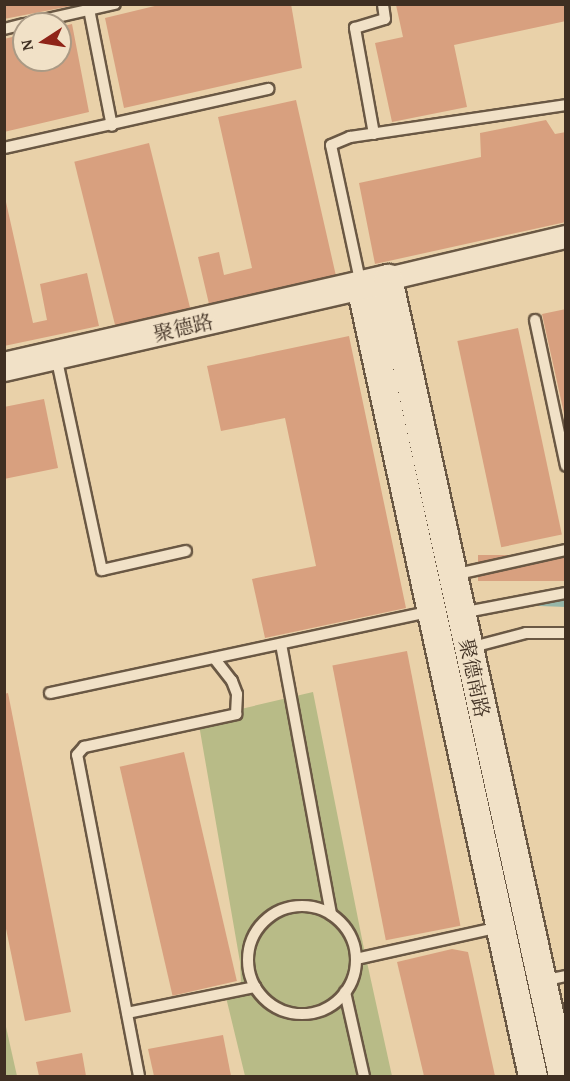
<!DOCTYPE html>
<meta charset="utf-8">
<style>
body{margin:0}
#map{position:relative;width:570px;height:1081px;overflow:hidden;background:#e9d1a9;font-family:"Gentium Book Plus","Noto Serif SC",serif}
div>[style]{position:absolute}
.green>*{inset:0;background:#b8bb87}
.stream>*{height:6px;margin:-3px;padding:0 3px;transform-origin:3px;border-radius:3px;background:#97b7a9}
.building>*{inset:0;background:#d8a07f;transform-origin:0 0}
.roads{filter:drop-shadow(2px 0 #6a5844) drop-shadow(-2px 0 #6a5844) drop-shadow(0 2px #6a5844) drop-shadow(0 -2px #6a5844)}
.service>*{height:10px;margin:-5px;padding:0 5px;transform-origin:5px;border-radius:5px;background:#f1e1c7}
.service>.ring{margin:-5px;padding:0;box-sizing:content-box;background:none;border:10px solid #f1e1c7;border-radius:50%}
.minor>*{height:22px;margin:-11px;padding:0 11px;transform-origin:11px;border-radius:11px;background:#f1e1c7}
.tertiary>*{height:28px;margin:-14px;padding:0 14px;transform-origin:14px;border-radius:14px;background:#f1e1c7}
span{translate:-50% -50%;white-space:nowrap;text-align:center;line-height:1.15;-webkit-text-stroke:4.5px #f1e1c7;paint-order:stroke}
.street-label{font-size:20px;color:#3f2f22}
.frame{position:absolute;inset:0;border:6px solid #3f2f22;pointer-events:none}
.north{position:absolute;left:12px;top:12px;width:60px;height:60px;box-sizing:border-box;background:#f1e1c7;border:2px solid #aa9a85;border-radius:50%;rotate:258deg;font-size:16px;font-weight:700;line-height:24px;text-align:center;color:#3f2f22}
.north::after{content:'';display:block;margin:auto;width:21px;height:27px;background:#8f2418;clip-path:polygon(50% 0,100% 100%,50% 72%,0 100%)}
</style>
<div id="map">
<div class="green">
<i style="clip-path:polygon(313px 692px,363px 944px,392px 1076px,245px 1076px,224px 989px,241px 984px,240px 962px,198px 719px)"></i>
<i style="clip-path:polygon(6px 1027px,17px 1076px,5px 1076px)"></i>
</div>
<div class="stream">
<i style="left:540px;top:603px;width:26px;rotate:2deg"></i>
</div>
<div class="building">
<i style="clip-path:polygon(4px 4px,71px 4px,71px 6px,4px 19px)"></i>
<i style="clip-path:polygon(163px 4px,291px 4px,302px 68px,124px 108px,105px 18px)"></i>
<i style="clip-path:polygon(396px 5px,566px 5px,566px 21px,454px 45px,467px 107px,392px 122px,375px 43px,403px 37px)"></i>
<i style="clip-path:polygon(72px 24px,89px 112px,4px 132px,4px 39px,24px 34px,24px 60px,60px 60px,60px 27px)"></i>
<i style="clip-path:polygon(296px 100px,336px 276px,209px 304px,198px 257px,219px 252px,224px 275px,252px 268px,218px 117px)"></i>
<i style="clip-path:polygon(546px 120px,555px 134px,566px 132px,566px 222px,375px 264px,359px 183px,481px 157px,480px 133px)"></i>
<i style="left:149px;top:143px;width:170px;height:77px;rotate:76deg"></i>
<i style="clip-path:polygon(4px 193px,33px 323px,47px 320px,40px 284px,87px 273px,99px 326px,4px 346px)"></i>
<i style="clip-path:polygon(566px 309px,566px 418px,565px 418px,542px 314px)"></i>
<i style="left:518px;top:328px;width:211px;height:62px;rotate:78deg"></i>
<i style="clip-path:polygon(349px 336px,406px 608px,265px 638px,252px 579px,316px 566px,285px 418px,221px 431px,207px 366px)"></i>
<i style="clip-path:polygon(44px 399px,58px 468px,4px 479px,4px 407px)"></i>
<i style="left:566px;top:555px;width:26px;height:88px;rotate:90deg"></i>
<i style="left:407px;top:651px;width:280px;height:76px;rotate:79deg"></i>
<i style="clip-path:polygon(8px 693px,71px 1012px,25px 1021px,4px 919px,4px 694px)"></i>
<i style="left:184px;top:752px;width:235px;height:66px;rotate:77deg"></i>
<i style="clip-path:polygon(452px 949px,468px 952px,495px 1076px,424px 1076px,397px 962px)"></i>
<i style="clip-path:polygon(223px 1035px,231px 1076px,154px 1076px,148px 1049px)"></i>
<i style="clip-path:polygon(82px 1053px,86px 1076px,39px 1076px,36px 1062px)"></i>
</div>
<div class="roads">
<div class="service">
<i style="left:88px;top:4px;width:124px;rotate:78.9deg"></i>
<i style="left:26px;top:24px;width:91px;rotate:-12.7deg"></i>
<i style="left:4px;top:29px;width:21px;rotate:-14deg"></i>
<i style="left:374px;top:134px;width:108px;rotate:-100.2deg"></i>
<i style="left:355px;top:28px;width:31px;rotate:-17deg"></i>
<i style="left:385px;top:19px;width:15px;rotate:-98deg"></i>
<i style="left:4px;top:148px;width:271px;rotate:-12.6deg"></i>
<i style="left:361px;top:285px;width:143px;rotate:-102.1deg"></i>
<i style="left:331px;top:145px;width:21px;rotate:-23deg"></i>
<i style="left:350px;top:137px;width:218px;rotate:-8.4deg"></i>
<i style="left:535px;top:320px;width:149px;rotate:78deg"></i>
<i style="left:56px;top:356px;width:219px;rotate:77.9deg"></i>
<i style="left:102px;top:570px;width:86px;rotate:-12.7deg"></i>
<i style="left:453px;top:575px;width:116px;rotate:-12.5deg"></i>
<i style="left:461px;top:613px;width:107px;rotate:-10.8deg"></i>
<i style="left:281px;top:644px;width:275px;rotate:79.5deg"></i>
<i style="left:469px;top:648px;width:59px;rotate:-14.7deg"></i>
<i style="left:526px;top:633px;width:40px"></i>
<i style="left:50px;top:693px;width:391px;rotate:-12.1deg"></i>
<i class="ring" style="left:248px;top:906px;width:98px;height:98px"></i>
<i style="left:356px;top:959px;width:148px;rotate:-12.5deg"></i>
<i style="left:542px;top:981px;width:25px;rotate:-12deg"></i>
<i style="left:345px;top:992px;width:86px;rotate:77.3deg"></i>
<i style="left:127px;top:1013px;width:131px;rotate:-11.5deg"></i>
<i style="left:139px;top:1076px;width:327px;rotate:-100.9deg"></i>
<i style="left:77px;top:755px;width:11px;rotate:-49deg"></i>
<i style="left:84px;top:747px;width:156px;rotate:-12.2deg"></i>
<i style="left:236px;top:714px;width:20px;rotate:-87deg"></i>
<i style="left:237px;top:694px;width:14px;rotate:-111deg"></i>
<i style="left:232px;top:681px;width:29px;rotate:-128deg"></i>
</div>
<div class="minor">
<i style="left:388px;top:279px;width:183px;rotate:-13.3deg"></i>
</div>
<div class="tertiary">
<i style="left:361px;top:286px;width:809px;rotate:77.72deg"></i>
<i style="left:4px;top:367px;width:394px;rotate:-12.9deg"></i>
<i style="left:388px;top:279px;width:816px;rotate:77.62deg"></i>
</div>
</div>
<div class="street-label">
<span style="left:183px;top:327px;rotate:-13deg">聚德路</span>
<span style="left:475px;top:678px;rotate:78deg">聚德南路</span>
</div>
<div class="frame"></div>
<div class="north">N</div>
</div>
